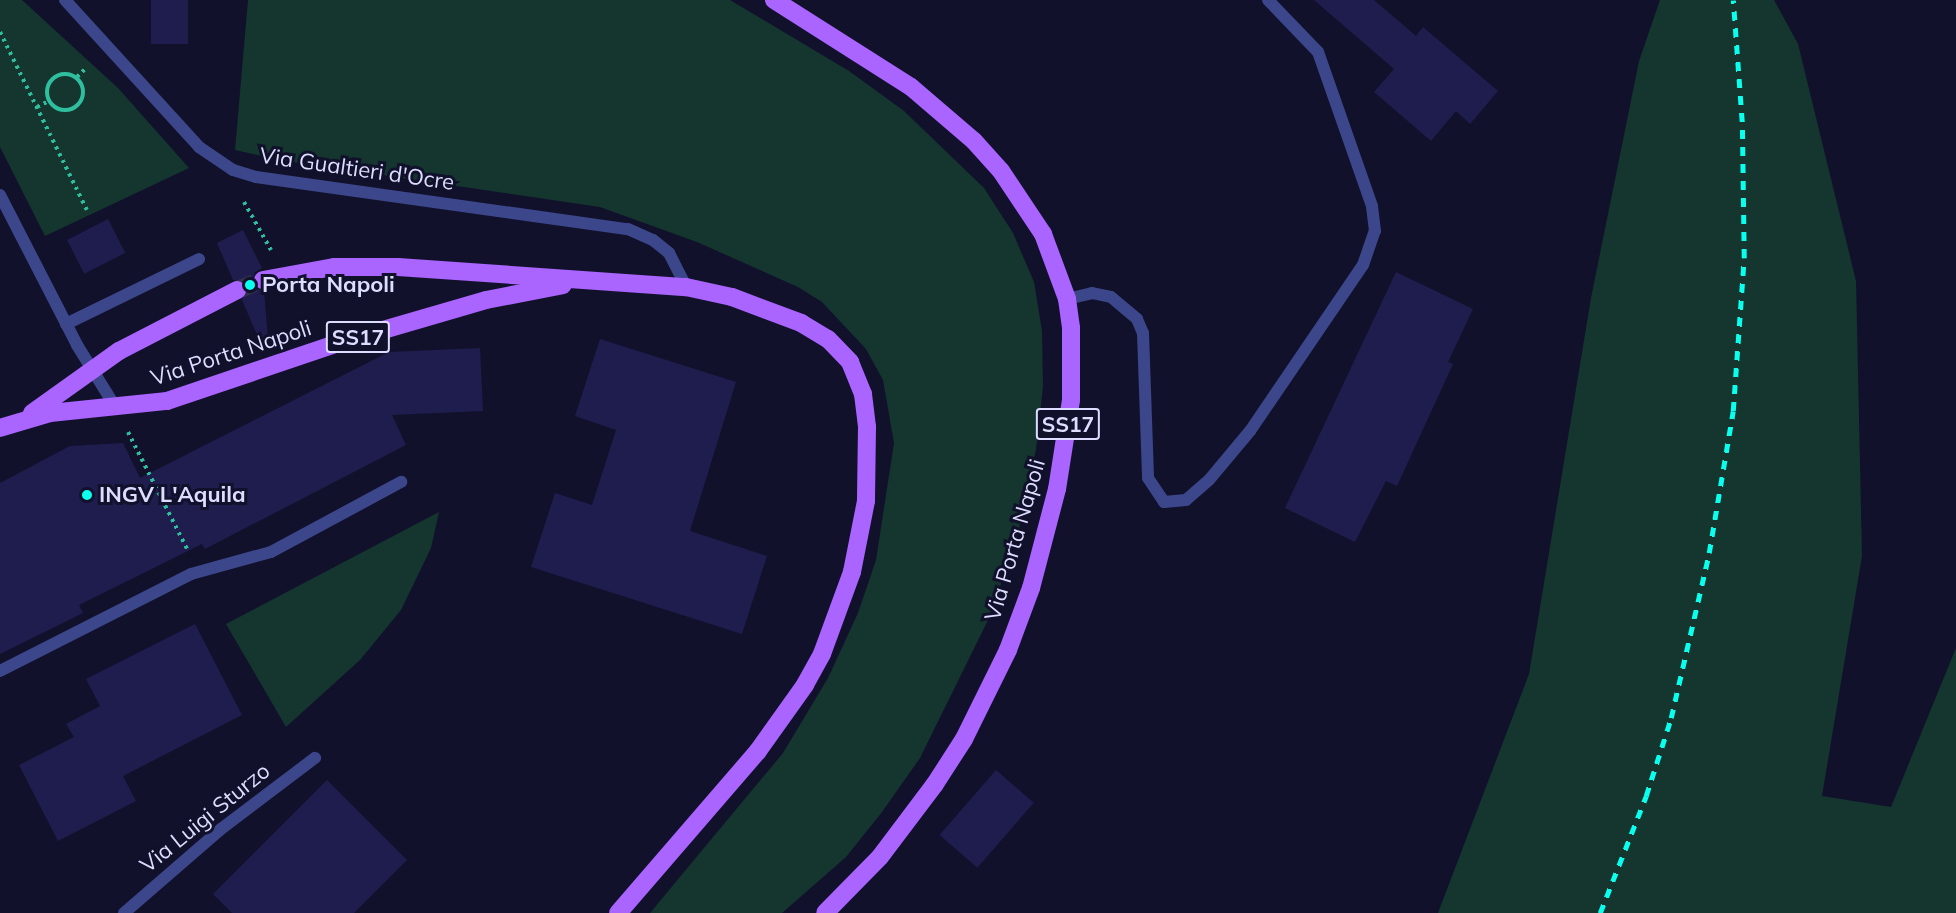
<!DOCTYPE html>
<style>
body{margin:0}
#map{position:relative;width:1956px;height:913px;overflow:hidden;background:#11112c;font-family:Mulish,sans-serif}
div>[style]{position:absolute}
.green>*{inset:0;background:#14362f}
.building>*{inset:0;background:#1f1d4d;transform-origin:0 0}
.primary-tunnel>*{height:18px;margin-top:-9px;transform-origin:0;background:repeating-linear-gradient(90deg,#30304c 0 18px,transparent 0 27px)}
.path>*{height:4px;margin-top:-2px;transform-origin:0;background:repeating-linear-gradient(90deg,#30bf9e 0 3px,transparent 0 7.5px)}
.path>.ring{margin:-2px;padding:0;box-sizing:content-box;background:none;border:4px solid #30bf9e;border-radius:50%}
.lane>*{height:12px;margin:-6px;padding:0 6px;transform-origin:6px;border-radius:6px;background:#3c478b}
.street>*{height:12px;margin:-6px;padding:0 6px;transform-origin:6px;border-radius:6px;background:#3c478b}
.primary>*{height:18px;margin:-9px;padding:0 9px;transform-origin:9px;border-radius:9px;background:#aa64ff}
.rail>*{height:4.5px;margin-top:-2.25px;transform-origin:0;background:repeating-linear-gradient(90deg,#09ffee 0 9px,transparent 0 17px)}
.dots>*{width:16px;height:16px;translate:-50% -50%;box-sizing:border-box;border:3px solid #11112c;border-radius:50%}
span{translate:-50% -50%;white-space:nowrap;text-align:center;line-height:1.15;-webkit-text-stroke:6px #11112c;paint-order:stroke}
.shield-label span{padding:2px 4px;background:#11112c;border:2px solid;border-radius:4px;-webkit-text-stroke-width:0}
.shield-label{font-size:21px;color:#dddeff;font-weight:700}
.street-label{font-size:22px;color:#dddeff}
.poi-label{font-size:22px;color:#dddeff;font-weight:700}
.left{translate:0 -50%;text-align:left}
</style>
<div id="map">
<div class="green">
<i style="clip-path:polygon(0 0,22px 0,118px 88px,189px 168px,45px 236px,0 147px)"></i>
<i style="clip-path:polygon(248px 0,730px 0,849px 71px,904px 111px,984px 188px,1013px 233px,1034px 282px,1042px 331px,1043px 386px,1036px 449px,1019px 529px,991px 614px,920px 758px,882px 812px,846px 857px,782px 913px,650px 913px,783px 753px,828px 678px,858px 613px,876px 560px,894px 443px,883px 380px,866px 349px,822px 302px,798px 287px,697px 242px,600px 207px,279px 160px,235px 150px)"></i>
<i style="clip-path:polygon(1660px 0,1774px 0,1798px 44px,1856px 281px,1862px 556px,1822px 796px,1891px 807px,1956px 648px,1956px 913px,1438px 913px,1529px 674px,1591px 298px,1639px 61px)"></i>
<i style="clip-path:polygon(439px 512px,431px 548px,401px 610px,360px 660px,286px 727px,226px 624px)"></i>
</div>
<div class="building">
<i style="left:151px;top:0;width:37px;height:44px"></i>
<i style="clip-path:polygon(1314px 0,1374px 0,1416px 36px,1423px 27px,1498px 91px,1470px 124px,1456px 111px,1431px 141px,1374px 92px,1394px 69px)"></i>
<i style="left:108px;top:219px;width:38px;height:46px;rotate:63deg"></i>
<i style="clip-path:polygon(243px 230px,262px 268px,255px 272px,252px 281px,255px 288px,264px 291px,269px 350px,264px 351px,242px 300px,247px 285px,243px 280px,233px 280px,217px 243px)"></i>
<i style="clip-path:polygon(1396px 272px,1473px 309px,1448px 362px,1453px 364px,1397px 486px,1386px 481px,1355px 542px,1285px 508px)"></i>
<i style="clip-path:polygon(600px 339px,736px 382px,690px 531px,767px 556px,742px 634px,531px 567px,555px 493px,592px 505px,616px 430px,575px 416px)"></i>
<i style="clip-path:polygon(480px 348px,483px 411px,392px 415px,406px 445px,205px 549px,202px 544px,79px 605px,83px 613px,0 654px,0 483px,70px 446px,123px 443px,140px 478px,389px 352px)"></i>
<i style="clip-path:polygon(195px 624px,242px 715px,123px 776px,136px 801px,58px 841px,19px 765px,74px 737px,66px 724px,100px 706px,86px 679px)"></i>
<i style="left:996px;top:770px;width:50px;height:86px;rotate:41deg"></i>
<i style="clip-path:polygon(327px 780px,407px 860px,354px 913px,232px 913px,213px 894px)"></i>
</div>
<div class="primary-tunnel">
<i style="left:237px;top:290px;width:28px;rotate:-21deg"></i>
</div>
<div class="path">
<i style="left:0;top:32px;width:198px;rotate:64deg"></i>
<i class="ring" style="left:47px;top:74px;width:32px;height:32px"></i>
<i style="left:77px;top:77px;width:13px;rotate:-45deg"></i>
<i style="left:37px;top:107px;width:13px;rotate:-27deg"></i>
<i style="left:244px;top:202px;width:55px;rotate:60.6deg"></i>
<i style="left:128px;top:432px;width:131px;rotate:63.2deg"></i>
</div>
<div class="lane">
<i style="left:1067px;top:299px;width:26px;rotate:-13deg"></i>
<i style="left:1092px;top:293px;width:19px;rotate:12deg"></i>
<i style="left:1111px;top:297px;width:34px;rotate:40deg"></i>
<i style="left:1137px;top:319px;width:15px;rotate:67deg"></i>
<i style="left:1143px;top:333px;width:145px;rotate:88deg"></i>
<i style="left:1148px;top:478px;width:29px;rotate:56deg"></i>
<i style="left:1164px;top:502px;width:22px;rotate:-5deg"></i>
<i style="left:1186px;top:500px;width:30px;rotate:-41deg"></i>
<i style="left:1209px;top:480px;width:64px;rotate:-50.1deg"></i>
<i style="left:1250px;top:431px;width:201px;rotate:-55.8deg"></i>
<i style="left:1363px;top:265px;width:36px;rotate:-71deg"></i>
<i style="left:1375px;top:231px;width:25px;rotate:-97deg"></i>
<i style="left:1372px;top:206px;width:163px;rotate:-109.3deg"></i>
<i style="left:1318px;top:52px;width:72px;rotate:-133.9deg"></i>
<i style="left:66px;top:324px;width:148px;rotate:-26deg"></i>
</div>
<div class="street">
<i style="left:65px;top:0;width:199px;rotate:47.6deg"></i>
<i style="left:199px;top:147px;width:41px;rotate:34.1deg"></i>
<i style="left:233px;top:170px;width:24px;rotate:17deg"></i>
<i style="left:256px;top:177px;width:376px;rotate:8deg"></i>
<i style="left:628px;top:229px;width:27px;rotate:24deg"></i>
<i style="left:653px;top:240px;width:21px;rotate:39deg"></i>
<i style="left:669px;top:253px;width:38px;rotate:63deg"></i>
<i style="left:0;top:195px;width:169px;rotate:62.8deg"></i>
<i style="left:77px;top:345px;width:74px;rotate:58.2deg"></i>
<i style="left:0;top:671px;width:214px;rotate:-26.9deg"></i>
<i style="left:191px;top:574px;width:83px;rotate:-15.4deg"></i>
<i style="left:271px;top:552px;width:148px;rotate:-28.3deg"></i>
<i style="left:124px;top:913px;width:128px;rotate:-40.9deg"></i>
<i style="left:221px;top:829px;width:118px;rotate:-37.1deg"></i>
</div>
<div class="primary">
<i style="left:774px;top:0;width:162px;rotate:32.4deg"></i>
<i style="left:911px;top:87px;width:83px;rotate:40.6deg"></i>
<i style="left:974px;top:141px;width:40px;rotate:48deg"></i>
<i style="left:1001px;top:171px;width:76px;rotate:56.3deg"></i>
<i style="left:1043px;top:234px;width:69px;rotate:69.7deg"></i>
<i style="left:1067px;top:299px;width:29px;rotate:82deg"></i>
<i style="left:1071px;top:328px;width:72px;rotate:90deg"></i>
<i style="left:1071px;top:400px;width:90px;rotate:98.9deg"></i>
<i style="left:1057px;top:489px;width:102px;rotate:104.7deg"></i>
<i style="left:1031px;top:588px;width:66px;rotate:110.4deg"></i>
<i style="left:1008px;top:650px;width:99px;rotate:116.3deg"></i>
<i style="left:964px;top:739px;width:54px;rotate:122.8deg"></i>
<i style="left:935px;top:784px;width:91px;rotate:127deg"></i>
<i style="left:880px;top:857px;width:78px;rotate:134.5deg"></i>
<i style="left:263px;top:280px;width:72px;rotate:-10.4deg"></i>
<i style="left:334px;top:267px;width:64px"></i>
<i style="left:398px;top:267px;width:289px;rotate:4deg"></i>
<i style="left:686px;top:287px;width:47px;rotate:12.3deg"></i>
<i style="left:732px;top:297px;width:74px;rotate:20.6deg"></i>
<i style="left:801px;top:323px;width:31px;rotate:31deg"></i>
<i style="left:828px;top:339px;width:32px;rotate:46deg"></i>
<i style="left:850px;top:362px;width:35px;rotate:68deg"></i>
<i style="left:863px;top:394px;width:33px;rotate:83deg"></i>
<i style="left:867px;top:427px;width:74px;rotate:90.8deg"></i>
<i style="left:866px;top:501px;width:72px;rotate:101.2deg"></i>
<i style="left:852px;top:572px;width:87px;rotate:110.1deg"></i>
<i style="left:822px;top:654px;width:35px;rotate:119deg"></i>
<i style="left:805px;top:685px;width:81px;rotate:125.5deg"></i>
<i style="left:758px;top:751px;width:214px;rotate:130.8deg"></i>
<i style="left:32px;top:413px;width:107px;rotate:-35.5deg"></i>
<i style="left:119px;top:351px;width:133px;rotate:-27.3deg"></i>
<i style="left:0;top:428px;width:52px;rotate:-16.7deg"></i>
<i style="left:50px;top:413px;width:118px;rotate:-5.9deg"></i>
<i style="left:167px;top:401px;width:177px;rotate:-18.7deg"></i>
<i style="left:335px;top:344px;width:157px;rotate:-16.2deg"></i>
<i style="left:486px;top:300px;width:78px;rotate:-11deg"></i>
</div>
<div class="rail">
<i style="left:1600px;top:913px;width:126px;rotate:-68.5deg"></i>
<i style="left:1646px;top:796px;width:82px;rotate:-72.2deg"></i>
<i style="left:1671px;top:718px;width:169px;rotate:-77deg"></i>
<i style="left:1709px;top:553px;width:144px;rotate:-80.4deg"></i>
<i style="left:1733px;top:411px;width:153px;rotate:-85.9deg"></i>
<i style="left:1744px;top:258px;width:136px;rotate:-90.8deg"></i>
<i style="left:1742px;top:122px;width:122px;rotate:-94.2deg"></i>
</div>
<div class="dots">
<i style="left:250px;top:285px;background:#09ffee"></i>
<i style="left:87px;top:495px;background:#09ffee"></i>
</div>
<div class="shield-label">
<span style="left:358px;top:337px">SS17</span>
<span style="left:1068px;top:424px">SS17</span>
</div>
<div class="street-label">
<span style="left:357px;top:169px;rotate:8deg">Via Gualtieri d'Ocre</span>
<span style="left:231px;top:353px;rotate:-18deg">Via Porta Napoli</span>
<span style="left:1015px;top:540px;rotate:-74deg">Via Porta Napoli</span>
<span style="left:205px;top:818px;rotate:-39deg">Via Luigi Sturzo</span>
</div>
<div class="poi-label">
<span class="left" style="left:262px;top:285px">Porta Napoli</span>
<span class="left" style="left:99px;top:495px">INGV L'Aquila</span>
</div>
</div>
